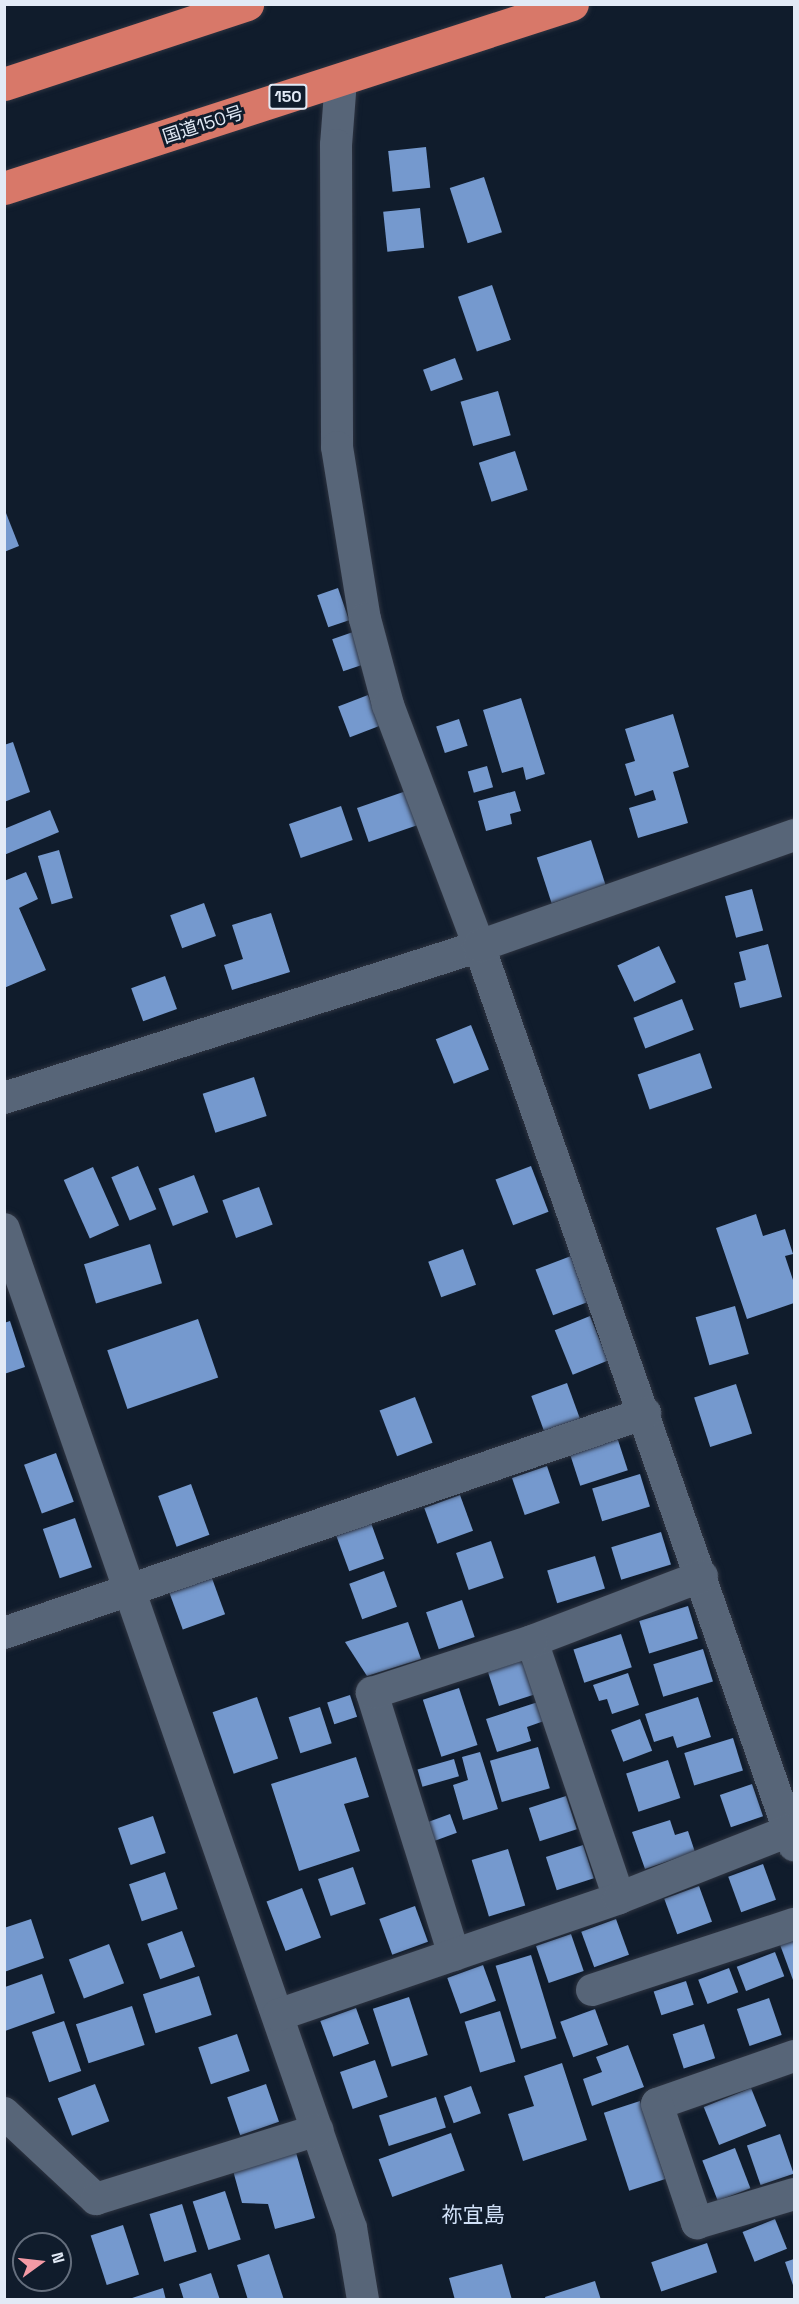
<!DOCTYPE html>
<html>
<head>
<meta charset="utf-8">
<style>
  body { margin:0 }
  #map { position:relative; width:799px; height:2304px; overflow:hidden; background:#101c2c; font-family:"Space Grotesk","Noto Sans JP",sans-serif }
  div>[style] { position:absolute }
  .building>* { inset:0; background:#7599ce; transform-origin:0 0 }
  .roads { filter:drop-shadow(0 0 2px #2e3441) drop-shadow(0 0 2px #2e3441) }
  .street>* { height:32px; margin:-16px; padding:0 16px; transform-origin:16px; border-radius:16px; background:#576578 }
  .highway>* { height:33px; margin:-16.5px; padding:0 16.5px; transform-origin:16.5px; border-radius:16.5px; background:#d87869 }
  span { translate:-50% -50%; white-space:nowrap; text-align:center; line-height:1.15; -webkit-text-stroke:6px #101c2c; paint-order:stroke }
  .shield-label span { padding:2px 4px; background:#101c2c; border:2px solid; border-radius:4px; -webkit-text-stroke-width:0 }
  .shield-label { font-size:16px; color:#e2eaf6; font-weight:700 }
  .street-label { font-size:18px; color:#e2eaf6 }
  .quarter-label { font-size:21px; color:#d0e0f7 }
  .frame { position:absolute; inset:0; border:6px solid #e2eaf6; pointer-events:none }
  .north { position:absolute; left:12px; top:2232px; width:60px; height:60px; box-sizing:border-box; background:#101c2c; border:2px solid #646e7d; border-radius:50%; rotate:75deg; font-size:16px; font-weight:700; line-height:24px; text-align:center; color:#e2eaf6 }
  .north::after { content:''; display:block; margin:auto; width:21px; height:27px; background:#f49aa5; clip-path:polygon(50% 0,100% 100%,50% 72%,0 100%) }
</style>
</head>
<body>
<div id="map">
  <div class="building">
    <div style="left:426px;top:147px;width:41px;height:38px;rotate:84deg"></div>
    <div style="left:484px;top:177px;width:58px;height:36px;rotate:72deg"></div>
    <div style="left:420px;top:208px;width:40px;height:37px;rotate:84deg"></div>
    <div style="left:492px;top:285px;width:58px;height:36px;rotate:71deg"></div>
    <div style="left:455px;top:358px;width:23px;height:34px;rotate:70deg"></div>
    <div style="left:498px;top:391px;width:46px;height:39px;rotate:74deg"></div>
    <div style="left:515px;top:451px;width:41px;height:38px;rotate:72deg"></div>
    <div style="clip-path:polygon(4px 508px,19px 546px,4px 552px)"></div>
    <div style="left:338px;top:588px;width:34px;height:22px;rotate:71deg"></div>
    <div style="left:353px;top:632px;width:34px;height:22px;rotate:71deg"></div>
    <div style="left:368px;top:695px;width:33px;height:32px;rotate:69deg"></div>
    <div style="clip-path:polygon(521px 698px,545px 774px,526px 780px,523px 767px,502px 773px,483px 710px)"></div>
    <div style="clip-path:polygon(673px 714px,689px 767px,673px 772px,688px 823px,638px 838px,629px 808px,656px 800px,653px 790px,635px 796px,625px 764px,635px 761px,625px 729px)"></div>
    <div style="left:459px;top:719px;width:28px;height:24px;rotate:72deg"></div>
    <div style="clip-path:polygon(13px 742px,30px 792px,4px 802px,4px 745px)"></div>
    <div style="left:487px;top:766px;width:22px;height:20px;rotate:74deg"></div>
    <div style="left:409px;top:790px;width:36px;height:55px;rotate:71deg"></div>
    <div style="clip-path:polygon(515px 791px,521px 811px,510px 814px,512px 824px,486px 831px,478px 801px)"></div>
    <div style="left:341px;top:806px;width:36px;height:55px;rotate:71deg"></div>
    <div style="clip-path:polygon(50px 810px,59px 832px,4px 855px,4px 829px)"></div>
    <div style="left:591px;top:840px;width:48px;height:57px;rotate:72deg"></div>
    <div style="left:59px;top:850px;width:50px;height:22px;rotate:74deg"></div>
    <div style="clip-path:polygon(26px 872px,38px 899px,19px 908px,46px 970px,4px 988px,4px 881px)"></div>
    <div style="left:752px;top:889px;width:43px;height:28px;rotate:75deg"></div>
    <div style="left:204px;top:903px;width:35px;height:36px;rotate:70deg"></div>
    <div style="clip-path:polygon(271px 913px,290px 972px,232px 990px,224px 965px,243px 959px,232px 925px)"></div>
    <div style="clip-path:polygon(768px 944px,782px 997px,740px 1008px,734px 983px,746px 980px,739px 952px)"></div>
    <div style="left:659px;top:946px;width:40px;height:46px;rotate:65deg"></div>
    <div style="left:165px;top:976px;width:35px;height:36px;rotate:70deg"></div>
    <div style="left:682px;top:999px;width:33px;height:52px;rotate:69deg"></div>
    <div style="left:471px;top:1025px;width:48px;height:38px;rotate:68deg"></div>
    <div style="left:700px;top:1053px;width:37px;height:66px;rotate:71deg"></div>
    <div style="left:254px;top:1077px;width:41px;height:54px;rotate:72deg"></div>
    <div style="left:138px;top:1166px;width:47px;height:29px;rotate:67deg"></div>
    <div style="left:531px;top:1166px;width:49px;height:38px;rotate:69deg"></div>
    <div style="left:93px;top:1167px;width:64px;height:32px;rotate:66deg"></div>
    <div style="left:194px;top:1175px;width:40px;height:38px;rotate:69deg"></div>
    <div style="left:259px;top:1187px;width:40px;height:39px;rotate:70deg"></div>
    <div style="clip-path:polygon(756px 1214px,763px 1236px,785px 1229px,793px 1254px,785px 1256px,794px 1283px,794px 1303px,747px 1319px,716px 1228px)"></div>
    <div style="left:150px;top:1244px;width:41px;height:69px;rotate:73deg"></div>
    <div style="left:463px;top:1249px;width:38px;height:37px;rotate:70deg"></div>
    <div style="left:571px;top:1256px;width:49px;height:38px;rotate:69deg"></div>
    <div style="left:735px;top:1306px;width:50px;height:41px;rotate:74deg"></div>
    <div style="left:590px;top:1316px;width:48px;height:38px;rotate:68deg"></div>
    <div style="left:198px;top:1319px;width:62px;height:96px;rotate:71deg"></div>
    <div style="clip-path:polygon(10px 1321px,25px 1367px,4px 1374px,4px 1323px)"></div>
    <div style="left:567px;top:1383px;width:38px;height:38px;rotate:70deg"></div>
    <div style="left:736px;top:1384px;width:52px;height:44px;rotate:72deg"></div>
    <div style="left:415px;top:1397px;width:49px;height:38px;rotate:69deg"></div>
    <div style="left:617px;top:1437px;width:35px;height:50px;rotate:72deg"></div>
    <div style="left:56px;top:1453px;width:52px;height:34px;rotate:70deg"></div>
    <div style="left:547px;top:1466px;width:39px;height:37px;rotate:71deg"></div>
    <div style="left:640px;top:1474px;width:34px;height:50px;rotate:73deg"></div>
    <div style="left:191px;top:1484px;width:54px;height:35px;rotate:70deg"></div>
    <div style="left:460px;top:1495px;width:38px;height:38px;rotate:70deg"></div>
    <div style="left:75px;top:1518px;width:52px;height:34px;rotate:71deg"></div>
    <div style="left:371px;top:1523px;width:38px;height:37px;rotate:70deg"></div>
    <div style="left:661px;top:1532px;width:34px;height:52px;rotate:73deg"></div>
    <div style="left:491px;top:1541px;width:39px;height:37px;rotate:71deg"></div>
    <div style="left:595px;top:1556px;width:34px;height:50px;rotate:73deg"></div>
    <div style="left:209px;top:1570px;width:47px;height:45px;rotate:70deg"></div>
    <div style="left:384px;top:1571px;width:38px;height:37px;rotate:70deg"></div>
    <div style="left:462px;top:1600px;width:39px;height:38px;rotate:71deg"></div>
    <div style="left:688px;top:1606px;width:34px;height:51px;rotate:73deg"></div>
    <div style="clip-path:polygon(408px 1622px,421px 1659px,367px 1676px,345px 1642px)"></div>
    <div style="left:621px;top:1634px;width:35px;height:50px;rotate:72deg"></div>
    <div style="left:703px;top:1649px;width:34px;height:52px;rotate:73deg"></div>
    <div style="left:524px;top:1660px;width:36px;height:38px;rotate:72deg"></div>
    <div style="clip-path:polygon(628px 1673px,639px 1705px,612px 1714px,607px 1699px,599px 1701px,593px 1685px)"></div>
    <div style="left:459px;top:1688px;width:60px;height:38px;rotate:72deg"></div>
    <div style="left:350px;top:1695px;width:23px;height:24px;rotate:72deg"></div>
    <div style="left:257px;top:1697px;width:65px;height:47px;rotate:71deg"></div>
    <div style="clip-path:polygon(698px 1697px,711px 1737px,677px 1748px,673px 1736px,654px 1742px,645px 1714px)"></div>
    <div style="clip-path:polygon(538px 1702px,544px 1721px,527px 1727px,531px 1741px,497px 1752px,486px 1719px)"></div>
    <div style="left:320px;top:1707px;width:38px;height:33px;rotate:72deg"></div>
    <div style="left:640px;top:1719px;width:34px;height:31px;rotate:69deg"></div>
    <div style="left:733px;top:1738px;width:34px;height:51px;rotate:73deg"></div>
    <div style="left:538px;top:1747px;width:43px;height:50px;rotate:74deg"></div>
    <div style="clip-path:polygon(480px 1752px,498px 1809px,463px 1820px,453px 1785px,468px 1780px,462px 1757px)"></div>
    <div style="clip-path:polygon(356px 1757px,369px 1797px,344px 1804px,360px 1851px,299px 1871px,271px 1784px)"></div>
    <div style="left:454px;top:1759px;width:18px;height:38px;rotate:74deg"></div>
    <div style="left:668px;top:1760px;width:40px;height:44px;rotate:72deg"></div>
    <div style="left:752px;top:1784px;width:34px;height:34px;rotate:71deg"></div>
    <div style="left:566px;top:1796px;width:35px;height:39px;rotate:72deg"></div>
    <div style="left:450px;top:1814px;width:20px;height:24px;rotate:70deg"></div>
    <div style="left:153px;top:1816px;width:39px;height:37px;rotate:71deg"></div>
    <div style="clip-path:polygon(670px 1820px,675px 1835px,688px 1831px,695px 1852px,645px 1869px,632px 1832px)"></div>
    <div style="left:583px;top:1845px;width:35px;height:39px;rotate:72deg"></div>
    <div style="left:508px;top:1849px;width:59px;height:38px;rotate:73deg"></div>
    <div style="left:763px;top:1864px;width:38px;height:37px;rotate:70deg"></div>
    <div style="left:353px;top:1867px;width:39px;height:37px;rotate:71deg"></div>
    <div style="left:165px;top:1872px;width:39px;height:38px;rotate:71deg"></div>
    <div style="left:699px;top:1886px;width:38px;height:37px;rotate:70deg"></div>
    <div style="left:302px;top:1888px;width:53px;height:38px;rotate:69deg"></div>
    <div style="left:415px;top:1906px;width:38px;height:38px;rotate:70deg"></div>
    <div style="clip-path:polygon(31px 1919px,44px 1958px,4px 1972px,4px 1928px)"></div>
    <div style="left:616px;top:1919px;width:38px;height:37px;rotate:70deg"></div>
    <div style="left:182px;top:1931px;width:38px;height:37px;rotate:70deg"></div>
    <div style="left:571px;top:1934px;width:39px;height:37px;rotate:71deg"></div>
    <div style="clip-path:polygon(794px 1936px,794px 1980px,793px 1980px,779px 1942px)"></div>
    <div style="left:109px;top:1944px;width:42px;height:43px;rotate:69deg"></div>
    <div style="left:775px;top:1952px;width:26px;height:41px;rotate:69deg"></div>
    <div style="left:531px;top:1955px;width:87px;height:37px;rotate:73deg"></div>
    <div style="left:483px;top:1965px;width:38px;height:38px;rotate:70deg"></div>
    <div style="left:729px;top:1968px;width:26px;height:33px;rotate:69deg"></div>
    <div style="clip-path:polygon(42px 1974px,55px 2013px,5px 2031px,5px 1987px)"></div>
    <div style="left:199px;top:1976px;width:41px;height:59px;rotate:72deg"></div>
    <div style="left:686px;top:1981px;width:25px;height:34px;rotate:72deg"></div>
    <div style="left:409px;top:1997px;width:61px;height:38px;rotate:72deg"></div>
    <div style="left:769px;top:1998px;width:39px;height:34px;rotate:71deg"></div>
    <div style="left:132px;top:2006px;width:41px;height:59px;rotate:72deg"></div>
    <div style="left:356px;top:2008px;width:38px;height:38px;rotate:70deg"></div>
    <div style="left:595px;top:2009px;width:38px;height:37px;rotate:70deg"></div>
    <div style="left:500px;top:2011px;width:53px;height:37px;rotate:73deg"></div>
    <div style="left:64px;top:2021px;width:53px;height:34px;rotate:71deg"></div>
    <div style="left:704px;top:2024px;width:36px;height:33px;rotate:72deg"></div>
    <div style="left:237px;top:2034px;width:39px;height:41px;rotate:71deg"></div>
    <div style="clip-path:polygon(628px 2045px,644px 2087px,592px 2106px,583px 2079px,602px 2072px,596px 2057px)"></div>
    <div style="left:375px;top:2060px;width:39px;height:37px;rotate:71deg"></div>
    <div style="clip-path:polygon(562px 2063px,587px 2140px,523px 2161px,508px 2114px,534px 2106px,524px 2076px)"></div>
    <div style="left:95px;top:2084px;width:40px;height:40px;rotate:69deg"></div>
    <div style="left:266px;top:2084px;width:40px;height:41px;rotate:71deg"></div>
    <div style="left:471px;top:2086px;width:29px;height:29px;rotate:70deg"></div>
    <div style="left:751px;top:2088px;width:41px;height:51px;rotate:68deg"></div>
    <div style="left:436px;top:2097px;width:32px;height:60px;rotate:72deg"></div>
    <div style="left:640px;top:2101px;width:82px;height:38px;rotate:72deg"></div>
    <div style="left:451px;top:2133px;width:40px;height:77px;rotate:70deg"></div>
    <div style="left:780px;top:2134px;width:42px;height:35px;rotate:71deg"></div>
    <div style="left:735px;top:2148px;width:43px;height:35px;rotate:69deg"></div>
    <div style="clip-path:polygon(295px 2149px,315px 2218px,275px 2229px,268px 2204px,242px 2203px,232px 2167px)"></div>
    <div style="left:225px;top:2191px;width:51px;height:34px;rotate:72deg"></div>
    <div style="left:182px;top:2204px;width:50px;height:34px;rotate:73deg"></div>
    <div style="left:775px;top:2219px;width:32px;height:35px;rotate:68deg"></div>
    <div style="left:123px;top:2225px;width:52px;height:34px;rotate:72deg"></div>
    <div style="left:707px;top:2243px;width:31px;height:59px;rotate:71deg"></div>
    <div style="clip-path:polygon(269px 2254px,284px 2300px,248px 2300px,237px 2265px)"></div>
    <div style="clip-path:polygon(794px 2259px,794px 2288px,785px 2262px)"></div>
    <div style="clip-path:polygon(502px 2264px,512px 2300px,455px 2300px,449px 2278px)"></div>
    <div style="clip-path:polygon(211px 2273px,220px 2300px,184px 2300px,179px 2284px)"></div>
    <div style="clip-path:polygon(595px 2281px,601px 2300px,546px 2300px,545px 2297px)"></div>
    <div style="clip-path:polygon(163px 2288px,166px 2300px,129px 2300px,129px 2299px)"></div>
  </div>
  <div class="roads">
    <div class="street">
      <div style="left:341px;top:80px;width:65px;rotate:94.4deg"></div>
      <div style="left:336px;top:145px;width:302px;rotate:89.8deg"></div>
      <div style="left:337px;top:447px;width:174px;rotate:80.8deg"></div>
      <div style="left:365px;top:619px;width:89px;rotate:75deg"></div>
      <div style="left:388px;top:705px;width:258px;rotate:69.3deg"></div>
      <div style="left:479px;top:946px;width:953px;rotate:70.69deg"></div>
      <div style="left:4px;top:1098px;width:499px;rotate:-17.7deg"></div>
      <div style="left:479px;top:946px;width:334px;rotate:-19.4deg"></div>
      <div style="left:4px;top:1229px;width:1058px;rotate:70.85deg"></div>
      <div style="left:351px;top:2228px;width:73px;rotate:80.5deg"></div>
      <div style="left:4px;top:1633px;width:678px;rotate:-18.94deg"></div>
      <div style="left:619px;top:1898px;width:271px;rotate:-108.7deg"></div>
      <div style="left:532px;top:1641px;width:182px;rotate:-20.9deg"></div>
      <div style="left:454px;top:1955px;width:275px;rotate:-107.4deg"></div>
      <div style="left:372px;top:1693px;width:168px;rotate:-18deg"></div>
      <div style="left:592px;top:1990px;width:213px;rotate:-18.1deg"></div>
      <div style="left:278px;top:2015px;width:361px;rotate:-18.9deg"></div>
      <div style="left:619px;top:1898px;width:188px;rotate:-21.5deg"></div>
      <div style="left:794px;top:2056px;width:145px;rotate:160.7deg"></div>
      <div style="left:657px;top:2104px;width:126px;rotate:71.4deg"></div>
      <div style="left:697px;top:2223px;width:101px;rotate:-16.6deg"></div>
      <div style="left:4px;top:2113px;width:126px;rotate:43.1deg"></div>
      <div style="left:96px;top:2199px;width:232px;rotate:-17.3deg"></div>
    </div>
    <div class="highway">
      <div style="left:4px;top:84px;width:256px;rotate:-18.2deg"></div>
      <div style="left:4px;top:188px;width:597px;rotate:-17.95deg"></div>
    </div>
  </div>
  <div class="shield-label">
    <span style="left:288px;top:97px">150</span>
  </div>
  <div class="street-label">
    <span style="left:203px;top:125px;rotate:-18deg">国道150号</span>
  </div>
  <div class="quarter-label">
    <span style="left:473px;top:2215px">祢宜島</span>
  </div>
  <div class="frame"></div>
  <div class="north">N</div>
</div>
</body>
</html>
